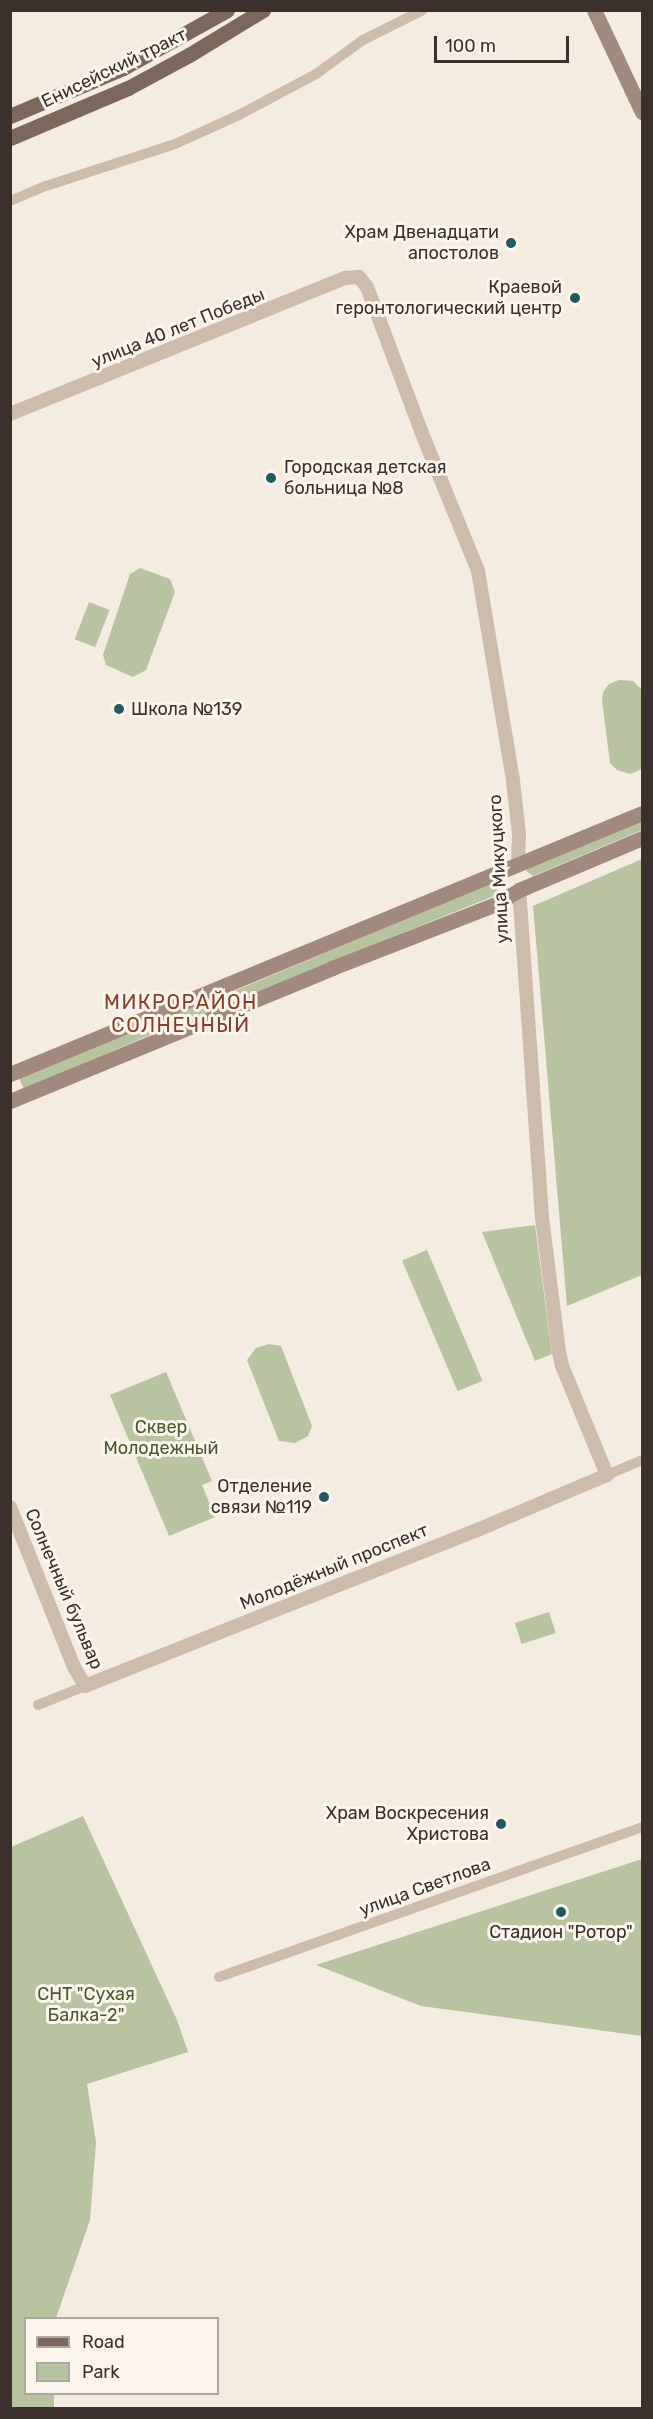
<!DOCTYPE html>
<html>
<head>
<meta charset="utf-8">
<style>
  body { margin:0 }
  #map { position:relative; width:653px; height:2419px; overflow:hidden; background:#f4ebe1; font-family:Rubik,sans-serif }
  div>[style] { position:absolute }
  .green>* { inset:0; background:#b8c4a0; transform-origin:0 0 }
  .minor>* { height:10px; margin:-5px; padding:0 5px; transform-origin:5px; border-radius:5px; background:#cdbbac }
  .tertiary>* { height:14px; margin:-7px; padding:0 7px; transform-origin:7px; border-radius:7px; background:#cdbbac }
  .secondary>* { height:15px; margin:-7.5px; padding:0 7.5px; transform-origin:7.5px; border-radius:7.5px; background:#a18a7d }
  .primary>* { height:15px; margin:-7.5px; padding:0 7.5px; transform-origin:7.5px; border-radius:7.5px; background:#7d675c }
  .dots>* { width:16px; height:16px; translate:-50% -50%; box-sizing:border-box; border:3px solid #fbf5ee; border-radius:50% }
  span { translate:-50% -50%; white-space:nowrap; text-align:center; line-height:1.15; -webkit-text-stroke:6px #fbf5ee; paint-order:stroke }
  .street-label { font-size:18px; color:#3b302b }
  .poi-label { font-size:18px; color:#3b302b }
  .right { translate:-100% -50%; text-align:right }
  .left { translate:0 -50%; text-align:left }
  .park-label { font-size:18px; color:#4a5a2e }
  .neighbourhood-label { font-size:20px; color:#8c3b22; letter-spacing:1.5px }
  .frame { position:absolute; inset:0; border:12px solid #3b302b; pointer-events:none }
  .legend { position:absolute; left:24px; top:2317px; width:195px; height:78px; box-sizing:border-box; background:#fbf5ee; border:2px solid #aea6a0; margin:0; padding:8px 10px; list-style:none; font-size:18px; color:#3b302b }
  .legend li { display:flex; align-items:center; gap:12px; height:30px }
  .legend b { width:30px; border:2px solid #aea6a0 }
  .scale { position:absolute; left:434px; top:36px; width:135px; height:27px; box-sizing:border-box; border:3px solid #3b302b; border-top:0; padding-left:8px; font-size:18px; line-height:21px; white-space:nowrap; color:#3b302b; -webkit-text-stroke:4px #fbf5ee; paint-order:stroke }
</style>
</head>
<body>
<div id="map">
  <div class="green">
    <div style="clip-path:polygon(140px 568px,170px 579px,175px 592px,146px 670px,133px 677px,106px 665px,103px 655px,130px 574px)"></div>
    <div style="left:89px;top:602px;width:22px;height:40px;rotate:21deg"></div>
    <div style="clip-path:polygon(619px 680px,633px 681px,642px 690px,642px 769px,630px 774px,617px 770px,610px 763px,602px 700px,603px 692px,609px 684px)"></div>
    <div style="clip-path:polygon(642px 820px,642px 830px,533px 876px,526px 871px,528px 868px)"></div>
    <div style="clip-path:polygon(642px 859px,642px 1275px,567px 1306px,533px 906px)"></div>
    <div style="clip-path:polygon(496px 881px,498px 893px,494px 896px,239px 999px,230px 997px,232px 992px)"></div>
    <div style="clip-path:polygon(206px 1002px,213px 1003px,211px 1010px,176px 1025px,172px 1015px)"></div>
    <div style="clip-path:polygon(167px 1017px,171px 1026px,24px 1089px,18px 1076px)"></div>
    <div style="clip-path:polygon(535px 1225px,552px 1354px,535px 1361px,482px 1232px)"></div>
    <div style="left:427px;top:1250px;width:142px;height:27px;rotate:67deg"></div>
    <div style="clip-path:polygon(269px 1344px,281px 1346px,312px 1426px,308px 1436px,295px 1443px,279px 1441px,247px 1360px,256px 1348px)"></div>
    <div style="clip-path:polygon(166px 1372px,212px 1481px,202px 1485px,215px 1517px,169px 1536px,110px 1395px)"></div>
    <div style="left:549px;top:1612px;width:22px;height:36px;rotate:72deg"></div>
    <div style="clip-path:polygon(83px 1816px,177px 2020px,188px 2052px,87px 2084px,96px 2142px,90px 2220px,56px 2318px,26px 2318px,26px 2394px,54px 2394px,54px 2408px,11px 2408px,11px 1847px)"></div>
    <div style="clip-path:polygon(642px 1859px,642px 2036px,421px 2006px,316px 1965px)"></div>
  </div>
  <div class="minor">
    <div style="left:10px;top:201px;width:39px;rotate:-23deg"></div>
    <div style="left:46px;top:186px;width:136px;rotate:-18deg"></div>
    <div style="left:175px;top:144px;width:70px;rotate:-24.4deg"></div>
    <div style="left:239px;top:115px;width:87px;rotate:-28deg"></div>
    <div style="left:316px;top:74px;width:58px;rotate:-35.9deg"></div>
    <div style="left:363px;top:40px;width:67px;rotate:-26.6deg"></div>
    <div style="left:607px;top:1475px;width:38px;rotate:-23deg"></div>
    <div style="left:38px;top:1705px;width:51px;rotate:-22deg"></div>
    <div style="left:219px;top:1977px;width:449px;rotate:-19.5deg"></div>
  </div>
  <div class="tertiary">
    <div style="left:10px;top:414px;width:362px;rotate:-22.1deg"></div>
    <div style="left:345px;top:278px;width:14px;rotate:-4deg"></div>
    <div style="left:359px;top:277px;width:13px;rotate:51deg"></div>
    <div style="left:367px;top:287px;width:154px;rotate:69.4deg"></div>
    <div style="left:421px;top:431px;width:151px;rotate:67.8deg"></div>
    <div style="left:478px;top:571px;width:213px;rotate:80.5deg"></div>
    <div style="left:513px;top:781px;width:53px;rotate:83.5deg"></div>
    <div style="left:519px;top:834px;width:31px;rotate:92deg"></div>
    <div style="left:10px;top:1507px;width:172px;rotate:68.2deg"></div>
    <div style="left:74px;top:1667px;width:22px;rotate:60deg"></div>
    <div style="left:85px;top:1686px;width:420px;rotate:-21.7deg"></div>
    <div style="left:475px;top:1531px;width:143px;rotate:-23deg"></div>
    <div style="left:607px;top:1475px;width:118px;rotate:-112.4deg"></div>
    <div style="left:562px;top:1366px;width:14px;rotate:-102deg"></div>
    <div style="left:559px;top:1352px;width:136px;rotate:-97.2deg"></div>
    <div style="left:542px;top:1217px;width:328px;rotate:-94deg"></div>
  </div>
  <div class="secondary">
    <div style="left:594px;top:10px;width:113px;rotate:64.8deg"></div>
    <div style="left:10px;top:1074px;width:684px;rotate:-22.44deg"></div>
    <div style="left:10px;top:1101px;width:348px;rotate:-22.4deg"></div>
    <div style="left:332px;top:968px;width:174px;rotate:-21.3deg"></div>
    <div style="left:494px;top:905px;width:29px;rotate:-31deg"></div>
    <div style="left:519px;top:890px;width:134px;rotate:-22.9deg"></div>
  </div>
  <div class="primary">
    <div style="left:10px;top:116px;width:123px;rotate:-23deg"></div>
    <div style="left:123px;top:68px;width:119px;rotate:-29.1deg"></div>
    <div style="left:10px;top:138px;width:128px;rotate:-23deg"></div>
    <div style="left:128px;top:88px;width:69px;rotate:-28.4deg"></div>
    <div style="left:189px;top:55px;width:87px;rotate:-31.3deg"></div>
  </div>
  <div class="dots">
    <div style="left:511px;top:243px;background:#1f5a5e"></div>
    <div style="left:575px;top:298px;background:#1f5a5e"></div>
    <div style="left:271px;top:478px;background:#1f5a5e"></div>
    <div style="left:119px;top:709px;background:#1f5a5e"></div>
    <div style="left:324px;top:1497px;background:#1f5a5e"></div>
    <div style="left:501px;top:1824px;background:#1f5a5e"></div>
    <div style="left:561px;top:1912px;background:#1f5a5e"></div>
  </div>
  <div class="street-label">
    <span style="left:114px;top:68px;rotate:-26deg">Енисейский тракт</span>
    <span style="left:178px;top:328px;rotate:-22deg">улица 40 лет Победы</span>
    <span style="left:499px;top:869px;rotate:-93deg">улица Микуцкого</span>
    <span style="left:334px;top:1567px;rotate:-22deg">Молодёжный проспект</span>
    <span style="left:64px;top:1589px;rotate:67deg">Солнечный бульвар</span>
    <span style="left:425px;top:1887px;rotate:-20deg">улица Светлова</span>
  </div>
  <div class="poi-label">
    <span class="right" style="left:499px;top:243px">Храм Двенадцати<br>апостолов</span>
    <span class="right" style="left:562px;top:298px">Краевой<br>геронтологический центр</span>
    <span class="left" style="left:284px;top:478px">Городская детская<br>больница №8</span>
    <span class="left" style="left:131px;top:709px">Школа №139</span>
    <span class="right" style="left:312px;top:1497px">Отделение<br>связи №119</span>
    <span class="right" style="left:489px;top:1824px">Храм Воскресения<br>Христова</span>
    <span style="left:561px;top:1932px">Стадион "Ротор"</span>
  </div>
  <div class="park-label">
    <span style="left:161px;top:1438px">Сквер<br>Молодежный</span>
    <span style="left:86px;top:2005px">СНТ "Сухая<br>Балка-2"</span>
  </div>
  <div class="neighbourhood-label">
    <span style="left:181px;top:1014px">МИКРОРАЙОН<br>СОЛНЕЧНЫЙ</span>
  </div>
  <div class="frame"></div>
  <ul class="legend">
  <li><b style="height:8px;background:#7d675c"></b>Road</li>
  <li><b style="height:16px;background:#b8c4a0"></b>Park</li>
  </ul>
  <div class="scale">100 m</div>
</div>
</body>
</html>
